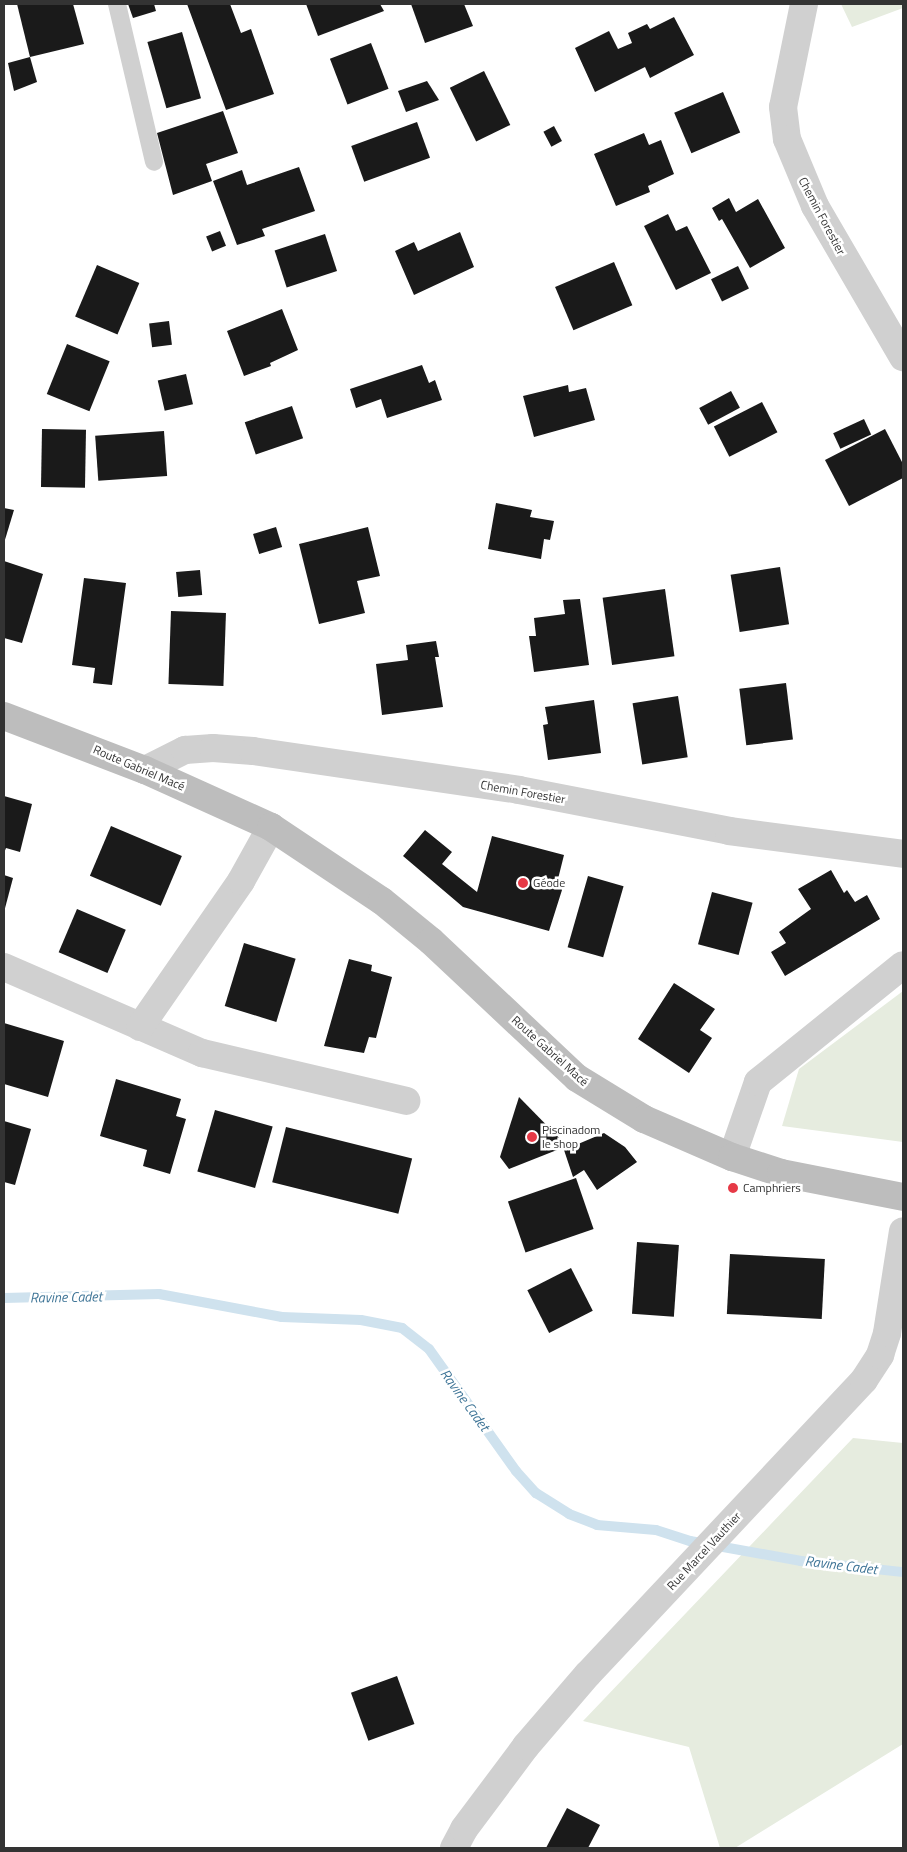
<!DOCTYPE html>
<html>
<head>
<meta charset="utf-8">
<style>
  body { margin:0 }
  #map { position:relative; width:907px; height:1852px; overflow:hidden; background:#fff; font-family:"Titillium Web",sans-serif }
  div>[style] { position:absolute }
  .green>* { inset:0; background:#e6ecdf }
  .stream>* { height:10px; margin:-5px; padding:0 5px; transform-origin:5px; border-radius:5px; background:#cfe2ee }
  .building>* { inset:0; background:#1a1a1a; transform-origin:0 0 }
  .service>* { height:18px; margin:-9px; padding:0 9px; transform-origin:9px; border-radius:9px; background:#d0d0d0 }
  .minor>* { height:28px; margin:-14px; padding:0 14px; transform-origin:14px; border-radius:14px; background:#d0d0d0 }
  .secondary>* { height:28px; margin:-14px; padding:0 14px; transform-origin:14px; border-radius:14px; background:#bdbdbd }
  .dots>* { width:14px; height:14px; translate:-50% -50%; box-sizing:border-box; border:2px solid #fff; border-radius:50% }
  span { translate:-50% -50%; white-space:nowrap; text-align:center; line-height:1.15; -webkit-text-stroke:5px #fff; paint-order:stroke }
  .street-label { font-size:12px; color:#333 }
  .poi-label { font-size:12px; color:#333 }
  .left { translate:0 -50%; text-align:left }
  .water-label { font-size:14px; color:#3f7597; font-style:italic }
  .frame { position:absolute; inset:0; border:5px solid #333; pointer-events:none }
</style>
</head>
<body>
<div id="map">
  <div class="green">
    <div style="clip-path:polygon(841px 4px,903px 4px,903px 8px,852px 27px)"></div>
    <div style="clip-path:polygon(903px 991px,903px 1142px,782px 1126px,799px 1069px)"></div>
    <div style="clip-path:polygon(853px 1438px,903px 1443px,903px 1744px,735px 1848px,720px 1848px,689px 1747px,583px 1721px)"></div>
  </div>
  <div class="stream">
    <div style="left:4px;top:1298px;width:155px;rotate:-1.5deg"></div>
    <div style="left:159px;top:1294px;width:125px;rotate:10.6deg"></div>
    <div style="left:282px;top:1317px;width:79px;rotate:2.2deg"></div>
    <div style="left:361px;top:1320px;width:42px;rotate:11deg"></div>
    <div style="left:402px;top:1328px;width:34px;rotate:38deg"></div>
    <div style="left:429px;top:1349px;width:150px;rotate:54.5deg"></div>
    <div style="left:516px;top:1471px;width:30px;rotate:48deg"></div>
    <div style="left:536px;top:1493px;width:39px;rotate:32deg"></div>
    <div style="left:569px;top:1514px;width:30px;rotate:21deg"></div>
    <div style="left:597px;top:1525px;width:59px;rotate:4.8deg"></div>
    <div style="left:656px;top:1530px;width:36px;rotate:18deg"></div>
    <div style="left:690px;top:1541px;width:113px;rotate:10.2deg"></div>
    <div style="left:801px;top:1561px;width:103px;rotate:6.2deg"></div>
  </div>
  <div class="building">
    <div style="clip-path:polygon(17px 4px,73px 4px,84px 44px,30px 57px)"></div>
    <div style="clip-path:polygon(128px 4px,154px 4px,156px 11px,133px 18px)"></div>
    <div style="clip-path:polygon(187px 4px,230px 4px,241px 33px,251px 29px,274px 94px,226px 110px)"></div>
    <div style="clip-path:polygon(306px 4px,380px 4px,384px 11px,318px 36px)"></div>
    <div style="clip-path:polygon(411px 4px,464px 4px,473px 26px,425px 43px)"></div>
    <div style="clip-path:polygon(674px 17px,694px 55px,650px 78px,645px 67px,595px 92px,575px 48px,609px 31px,618px 49px,632px 43px,628px 33px,647px 24px,650px 29px)"></div>
    <div style="left:182px;top:32px;width:69px;height:36px;rotate:74deg"></div>
    <div style="left:371px;top:43px;width:49px;height:44px;rotate:69deg"></div>
    <div style="clip-path:polygon(30px 57px,37px 82px,14px 91px,8px 63px)"></div>
    <div style="left:484px;top:71px;width:60px;height:38px;rotate:64deg"></div>
    <div style="clip-path:polygon(427px 81px,439px 100px,406px 112px,398px 91px)"></div>
    <div style="left:723px;top:92px;width:44px;height:53px;rotate:67deg"></div>
    <div style="clip-path:polygon(223px 111px,238px 153px,206px 164px,212px 181px,173px 195px,157px 133px)"></div>
    <div style="left:417px;top:122px;width:38px;height:70px;rotate:70deg"></div>
    <div style="left:554px;top:126px;width:17px;height:12px;rotate:62deg"></div>
    <div style="clip-path:polygon(644px 133px,649px 145px,661px 140px,674px 174px,648px 186px,650px 192px,616px 206px,594px 154px)"></div>
    <div style="clip-path:polygon(299px 167px,315px 211px,262px 229px,265px 236px,237px 245px,213px 181px,242px 170px,247px 185px)"></div>
    <div style="clip-path:polygon(729px 198px,736px 212px,758px 199px,785px 248px,750px 268px,722px 219px,719px 221px,712px 208px)"></div>
    <div style="clip-path:polygon(668px 214px,676px 231px,687px 226px,711px 273px,676px 290px,644px 226px)"></div>
    <div style="left:220px;top:231px;width:16px;height:15px;rotate:68deg"></div>
    <div style="clip-path:polygon(460px 232px,474px 267px,414px 295px,395px 251px,414px 242px,418px 251px)"></div>
    <div style="left:325px;top:234px;width:39px;height:53px;rotate:72deg"></div>
    <div style="left:614px;top:262px;width:47px;height:64px;rotate:67deg"></div>
    <div style="left:97px;top:265px;width:46px;height:56px;rotate:23deg"></div>
    <div style="left:738px;top:266px;width:25px;height:30px;rotate:64deg"></div>
    <div style="clip-path:polygon(282px 309px,298px 350px,270px 363px,271px 366px,244px 376px,227px 331px)"></div>
    <div style="left:169px;top:321px;width:24px;height:20px;rotate:83deg"></div>
    <div style="left:67px;top:344px;width:46px;height:54px;rotate:22deg"></div>
    <div style="clip-path:polygon(422px 365px,429px 383px,435px 380px,442px 400px,387px 418px,381px 399px,356px 408px,350px 389px)"></div>
    <div style="left:186px;top:374px;width:31px;height:29px;rotate:77deg"></div>
    <div style="clip-path:polygon(568px 385px,569px 392px,586px 388px,595px 420px,534px 437px,523px 396px)"></div>
    <div style="left:731px;top:391px;width:19px;height:36px;rotate:62deg"></div>
    <div style="left:762px;top:402px;width:34px;height:54px;rotate:63deg"></div>
    <div style="left:292px;top:406px;width:34px;height:50px;rotate:71deg"></div>
    <div style="left:864px;top:419px;width:17px;height:34px;rotate:65deg"></div>
    <div style="left:42px;top:429px;width:44px;height:58px;rotate:1deg"></div>
    <div style="clip-path:polygon(885px 429px,903px 464px,903px 478px,849px 506px,825px 460px)"></div>
    <div style="left:164px;top:431px;width:45px;height:69px;rotate:86deg"></div>
    <div style="clip-path:polygon(496px 503px,532px 510px,530px 517px,554px 521px,550px 540px,544px 539px,541px 559px,488px 549px)"></div>
    <div style="clip-path:polygon(4px 508px,14px 510px,4px 543px)"></div>
    <div style="left:276px;top:527px;width:21px;height:24px;rotate:73deg"></div>
    <div style="clip-path:polygon(368px 527px,380px 576px,357px 581px,365px 613px,319px 624px,299px 544px)"></div>
    <div style="clip-path:polygon(4px 561px,43px 574px,22px 643px,4px 638px)"></div>
    <div style="left:780px;top:567px;width:58px;height:50px;rotate:81deg"></div>
    <div style="left:200px;top:570px;width:25px;height:24px;rotate:85deg"></div>
    <div style="clip-path:polygon(84px 578px,126px 583px,112px 685px,93px 683px,95px 668px,72px 665px)"></div>
    <div style="left:665px;top:589px;width:68px;height:63px;rotate:82deg"></div>
    <div style="clip-path:polygon(580px 599px,589px 665px,534px 672px,529px 636px,536px 636px,534px 618px,565px 614px,563px 600px)"></div>
    <div style="left:171px;top:611px;width:55px;height:73px;rotate:2deg"></div>
    <div style="clip-path:polygon(436px 641px,439px 657px,435px 657px,443px 707px,382px 715px,376px 664px,408px 660px,406px 645px)"></div>
    <div style="left:786px;top:683px;width:57px;height:47px;rotate:83deg"></div>
    <div style="left:678px;top:696px;width:62px;height:46px;rotate:81deg"></div>
    <div style="clip-path:polygon(594px 700px,601px 753px,548px 760px,543px 725px,548px 724px,545px 707px)"></div>
    <div style="clip-path:polygon(4px 796px,32px 804px,20px 852px,6px 848px,4px 853px)"></div>
    <div style="left:111px;top:826px;width:77px;height:54px;rotate:23deg"></div>
    <div style="clip-path:polygon(425px 830px,452px 852px,442px 864px,477px 892px,492px 836px,564px 855px,557px 883px,562px 890px,549px 931px,463px 907px,403px 856px)"></div>
    <div style="clip-path:polygon(831px 870px,844px 893px,847px 890px,855px 902px,867px 895px,880px 919px,785px 976px,771px 952px,786px 943px,779px 932px,811px 909px,798px 889px)"></div>
    <div style="clip-path:polygon(4px 875px,13px 878px,4px 912px)"></div>
    <div style="left:588px;top:876px;width:37px;height:74px;rotate:16deg"></div>
    <div style="left:712px;top:892px;width:42px;height:54px;rotate:15deg"></div>
    <div style="left:77px;top:909px;width:53px;height:47px;rotate:23deg"></div>
    <div style="left:244px;top:943px;width:54px;height:66px;rotate:17deg"></div>
    <div style="clip-path:polygon(349px 959px,372px 965px,371px 971px,392px 977px,376px 1038px,369px 1037px,364px 1053px,324px 1046px)"></div>
    <div style="clip-path:polygon(674px 983px,715px 1009px,700px 1030px,712px 1038px,689px 1073px,638px 1039px)"></div>
    <div style="clip-path:polygon(4px 1023px,64px 1041px,48px 1097px,4px 1084px)"></div>
    <div style="clip-path:polygon(116px 1079px,181px 1099px,176px 1116px,186px 1119px,170px 1174px,143px 1166px,147px 1150px,100px 1136px)"></div>
    <div style="clip-path:polygon(519px 1097px,567px 1146px,509px 1169px,500px 1157px)"></div>
    <div style="left:215px;top:1110px;width:60px;height:64px;rotate:16deg"></div>
    <div style="clip-path:polygon(4px 1121px,31px 1129px,15px 1185px,4px 1182px)"></div>
    <div style="left:286px;top:1127px;width:130px;height:57px;rotate:14deg"></div>
    <div style="clip-path:polygon(604px 1133px,625px 1147px,637px 1162px,597px 1190px,584px 1170px,573px 1177px,564px 1150px)"></div>
    <div style="left:576px;top:1178px;width:54px;height:72px;rotate:71deg"></div>
    <div style="left:637px;top:1242px;width:42px;height:72px;rotate:4deg"></div>
    <div style="left:730px;top:1254px;width:95px;height:60px;rotate:3deg"></div>
    <div style="left:571px;top:1268px;width:48px;height:49px;rotate:63deg"></div>
    <div style="left:397px;top:1676px;width:51px;height:49px;rotate:70deg"></div>
    <div style="clip-path:polygon(567px 1808px,600px 1825px,588px 1848px,546px 1848px)"></div>
  </div>
  <div class="service">
    <div style="left:117px;top:4px;width:162px;rotate:76.8deg"></div>
  </div>
  <div class="minor">
    <div style="left:804px;top:4px;width:105px;rotate:101.5deg"></div>
    <div style="left:783px;top:107px;width:32px;rotate:83deg"></div>
    <div style="left:787px;top:139px;width:73px;rotate:67.3deg"></div>
    <div style="left:815px;top:206px;width:175px;rotate:59.8deg"></div>
    <div style="left:145px;top:770px;width:45px;rotate:-26.6deg"></div>
    <div style="left:185px;top:750px;width:28px;rotate:-4deg"></div>
    <div style="left:213px;top:748px;width:40px;rotate:4.3deg"></div>
    <div style="left:253px;top:751px;width:269px;rotate:8.3deg"></div>
    <div style="left:519px;top:790px;width:214px;rotate:11deg"></div>
    <div style="left:729px;top:831px;width:176px;rotate:7.5deg"></div>
    <div style="left:4px;top:967px;width:216px;rotate:23.5deg"></div>
    <div style="left:202px;top:1053px;width:210px;rotate:13.2deg"></div>
    <div style="left:140px;top:1027px;width:178px;rotate:-55.3deg"></div>
    <div style="left:241px;top:881px;width:62px;rotate:-60.9deg"></div>
    <div style="left:732px;top:1157px;width:79px;rotate:-70.9deg"></div>
    <div style="left:758px;top:1082px;width:186px;rotate:-38.9deg"></div>
    <div style="left:454px;top:1848px;width:21px;rotate:-62deg"></div>
    <div style="left:464px;top:1829px;width:104px;rotate:-53.2deg"></div>
    <div style="left:526px;top:1746px;width:95px;rotate:-49.3deg"></div>
    <div style="left:588px;top:1674px;width:403px;rotate:-46.8deg"></div>
    <div style="left:864px;top:1380px;width:30px;rotate:-57deg"></div>
    <div style="left:880px;top:1355px;width:23px;rotate:-72deg"></div>
    <div style="left:887px;top:1333px;width:103px;rotate:-81.1deg"></div>
  </div>
  <div class="secondary">
    <div style="left:4px;top:716px;width:151px;rotate:21deg"></div>
    <div style="left:145px;top:770px;width:138px;rotate:24.3deg"></div>
    <div style="left:271px;top:827px;width:133px;rotate:33.7deg"></div>
    <div style="left:382px;top:901px;width:63px;rotate:39.2deg"></div>
    <div style="left:431px;top:941px;width:200px;rotate:43.2deg"></div>
    <div style="left:577px;top:1078px;width:79px;rotate:31.5deg"></div>
    <div style="left:644px;top:1119px;width:96px;rotate:23.4deg"></div>
    <div style="left:732px;top:1157px;width:52px;rotate:18.1deg"></div>
    <div style="left:781px;top:1173px;width:124px;rotate:11.1deg"></div>
  </div>
  <div class="dots">
    <div style="left:523px;top:883px;background:#e63946"></div>
    <div style="left:532px;top:1137px;background:#e63946"></div>
    <div style="left:733px;top:1188px;background:#e63946"></div>
  </div>
  <div class="street-label">
    <span style="left:822px;top:216px;rotate:62deg">Chemin Forestier</span>
    <span style="left:139px;top:768px;rotate:23deg">Route Gabriel Macé</span>
    <span style="left:523px;top:792px;rotate:10deg">Chemin Forestier</span>
    <span style="left:550px;top:1051px;rotate:42deg">Route Gabriel Macé</span>
    <span style="left:704px;top:1551px;rotate:-47deg">Rue Marcel Vauthier</span>
  </div>
  <div class="poi-label">
    <span class="left" style="left:533px;top:883px">Géode</span>
    <span class="left" style="left:542px;top:1137px">Piscinadom<br>le shop</span>
    <span class="left" style="left:743px;top:1188px">Camphriers</span>
  </div>
  <div class="water-label">
    <span style="left:66px;top:1297px;rotate:-1deg">Ravine Cadet</span>
    <span style="left:465px;top:1400px;rotate:54deg">Ravine Cadet</span>
    <span style="left:841px;top:1565px;rotate:7deg">Ravine Cadet</span>
  </div>
  <div class="frame"></div>
</div>
</body>
</html>
